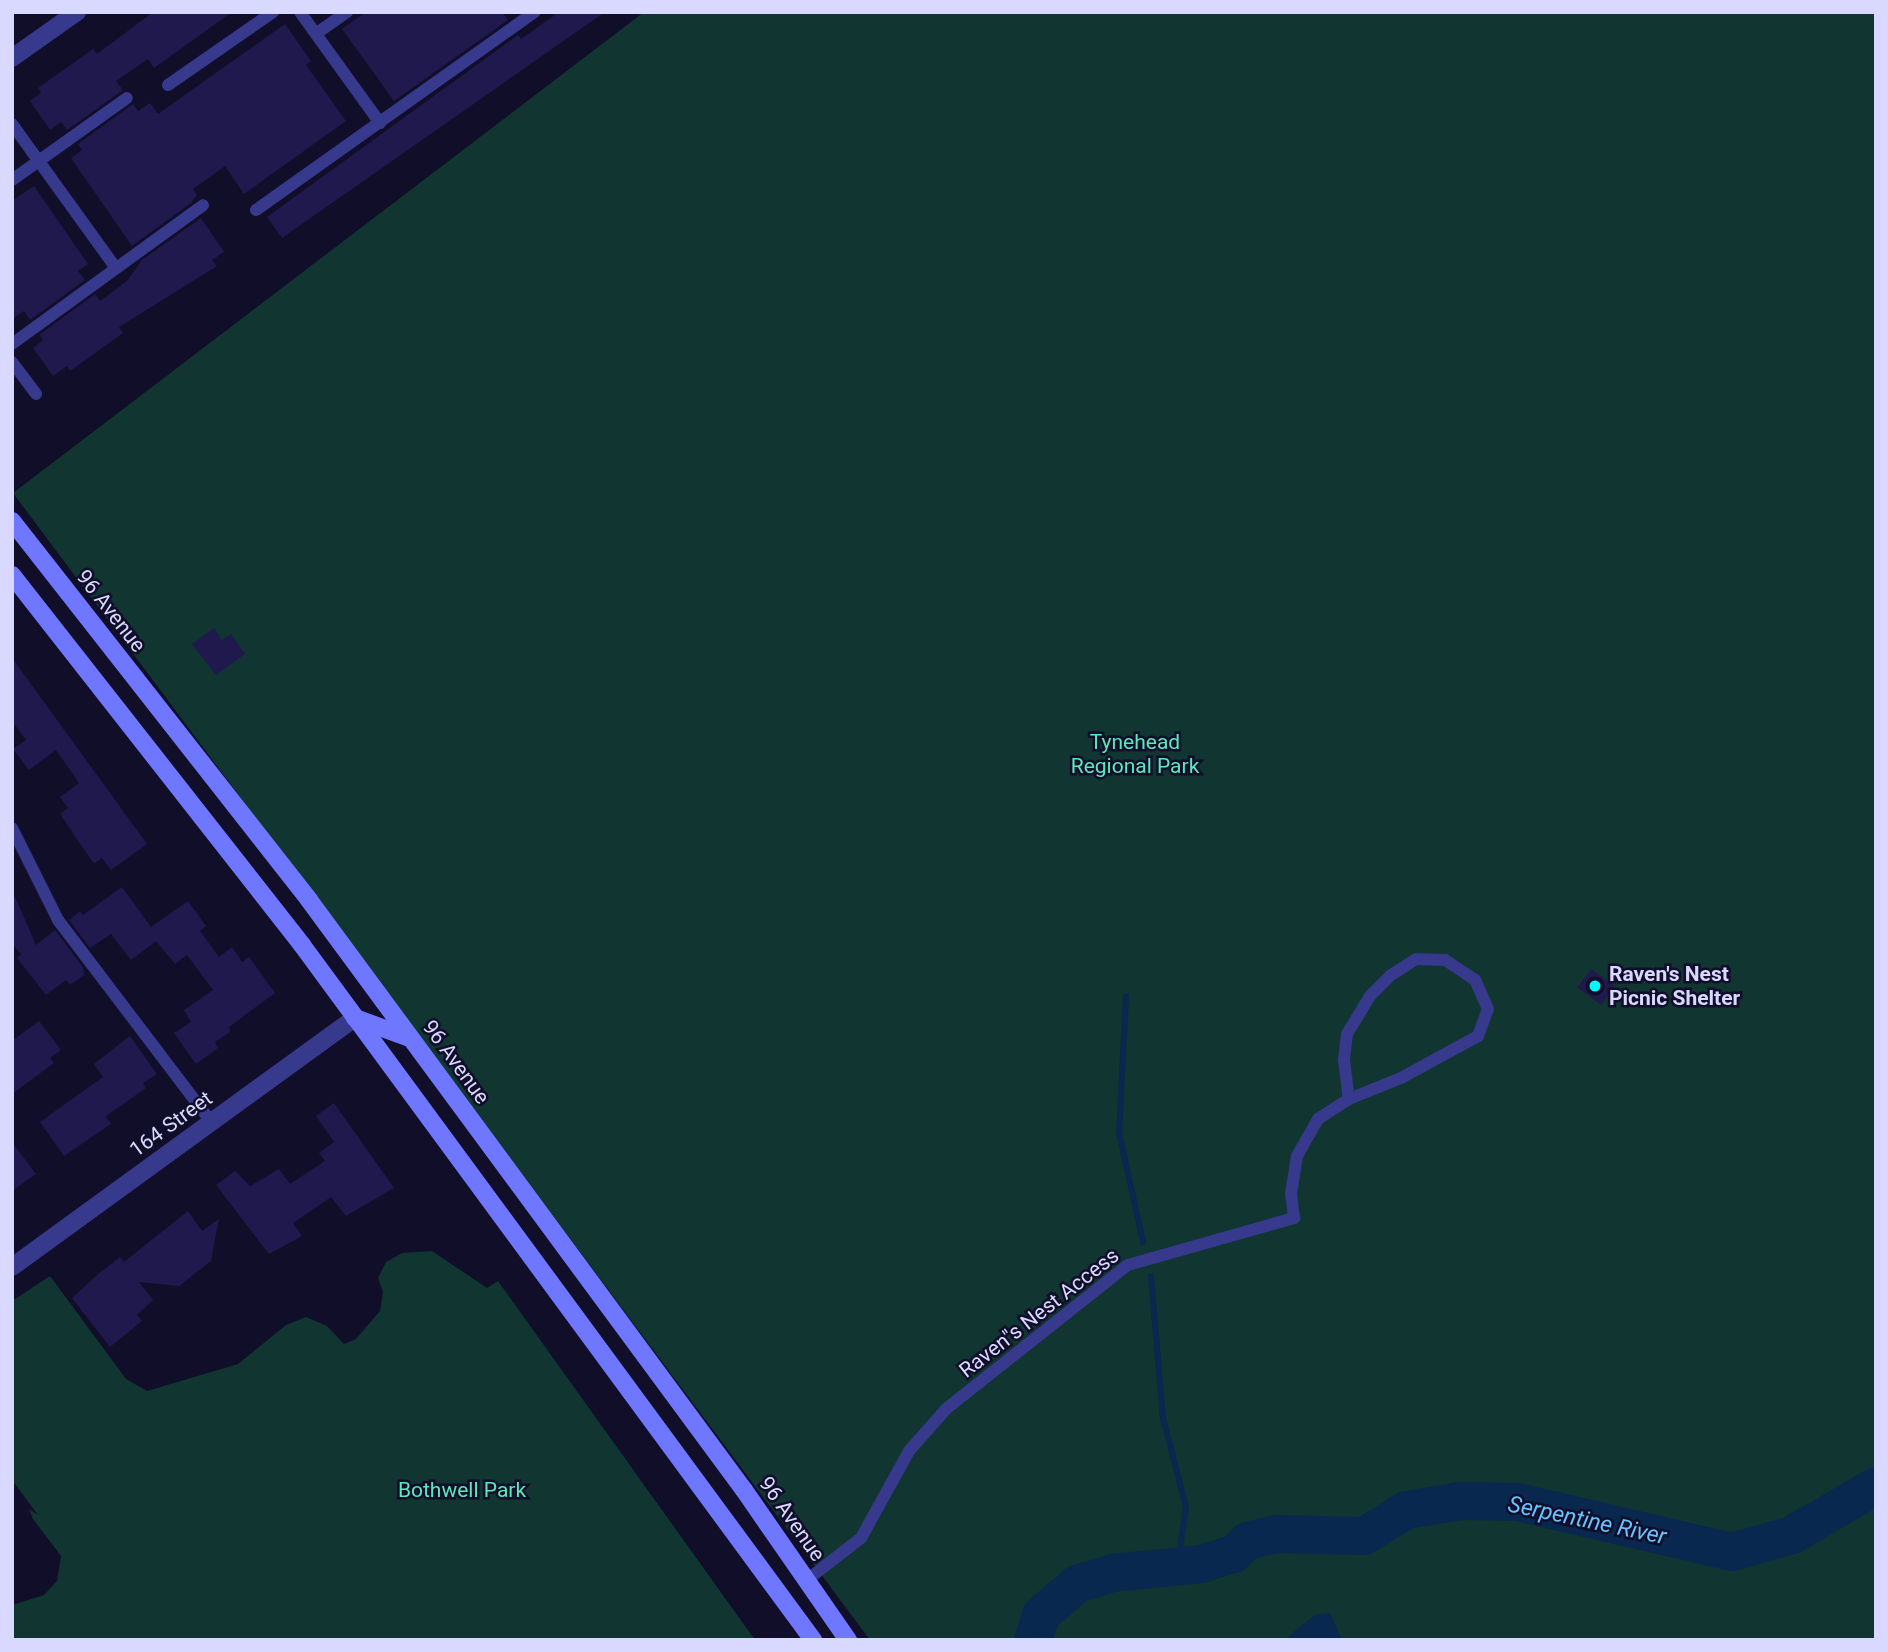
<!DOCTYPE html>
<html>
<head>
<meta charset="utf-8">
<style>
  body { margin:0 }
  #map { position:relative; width:1888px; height:1652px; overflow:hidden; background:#110e2a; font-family:Roboto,sans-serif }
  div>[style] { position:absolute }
  .green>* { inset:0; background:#113531 }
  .water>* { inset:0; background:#09284f }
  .stream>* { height:6px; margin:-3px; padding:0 3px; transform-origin:3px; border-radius:3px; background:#09284f }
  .river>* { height:38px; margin:-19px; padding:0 19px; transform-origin:19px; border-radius:19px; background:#09284f }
  .building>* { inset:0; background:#20194d; transform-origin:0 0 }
  .service>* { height:12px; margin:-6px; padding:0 6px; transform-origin:6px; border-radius:6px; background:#36398c }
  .minor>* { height:18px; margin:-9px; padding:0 9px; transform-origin:9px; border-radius:9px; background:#36398c }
  .tertiary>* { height:18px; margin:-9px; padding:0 9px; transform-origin:9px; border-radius:9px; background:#36398c }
  .secondary>* { height:18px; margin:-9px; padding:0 9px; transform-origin:9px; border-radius:9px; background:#6f76ff }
  .dots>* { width:19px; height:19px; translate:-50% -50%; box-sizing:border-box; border:4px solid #110e2a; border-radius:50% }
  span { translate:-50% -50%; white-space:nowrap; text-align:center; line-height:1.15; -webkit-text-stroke:5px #110e2a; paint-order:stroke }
  .street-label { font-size:21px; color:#d9d8ff }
  .park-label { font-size:21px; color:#5ae9ba }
  .poi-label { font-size:21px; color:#d9d8ff; font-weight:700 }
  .left { translate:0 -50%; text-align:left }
  .water-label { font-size:23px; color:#66c3ff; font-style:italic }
  .frame { position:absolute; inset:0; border:14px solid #d9d8ff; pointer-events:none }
</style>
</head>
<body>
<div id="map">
  <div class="green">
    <div style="clip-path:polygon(644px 12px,1876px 12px,1876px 1640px,870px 1640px,13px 493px)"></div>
    <div style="clip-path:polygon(432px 1251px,487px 1288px,498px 1281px,755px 1640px,12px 1640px,12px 1605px,44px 1595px,57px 1581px,61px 1556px,33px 1519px,29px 1509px,38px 1515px,12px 1480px,12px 1301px,50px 1276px,126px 1379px,147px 1391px,238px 1364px,286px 1325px,306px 1317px,327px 1326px,344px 1344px,356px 1339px,380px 1311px,383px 1292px,378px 1278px,386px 1262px,402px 1253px)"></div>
  </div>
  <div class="water">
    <div style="clip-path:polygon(1330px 1613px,1342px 1640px,1284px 1640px,1315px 1615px)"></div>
  </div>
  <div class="stream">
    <div style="left:1126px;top:996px;width:136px;rotate:92.9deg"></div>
    <div style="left:1119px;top:1132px;width:113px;rotate:77.7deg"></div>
    <div style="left:1151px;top:1276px;width:143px;rotate:85.2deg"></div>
    <div style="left:1163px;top:1418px;width:92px;rotate:75.5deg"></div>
    <div style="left:1186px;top:1507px;width:63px;rotate:98.3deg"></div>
  </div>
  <div class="river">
    <div style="left:1033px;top:1640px;width:26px;rotate:-72deg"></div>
    <div style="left:1041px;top:1615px;width:48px;rotate:-40.7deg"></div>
    <div style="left:1077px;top:1584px;width:37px;rotate:-17deg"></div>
    <div style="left:1112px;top:1573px;width:90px;rotate:-5.7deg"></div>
    <div style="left:1202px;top:1564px;width:33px;rotate:-18deg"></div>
    <div style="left:1233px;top:1554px;width:20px;rotate:-41deg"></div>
    <div style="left:1248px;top:1541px;width:30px;rotate:-14deg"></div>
    <div style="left:1277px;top:1534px;width:87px;rotate:1.3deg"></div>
    <div style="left:1364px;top:1536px;width:50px;rotate:-31.2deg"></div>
    <div style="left:1407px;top:1510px;width:54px;rotate:-9.6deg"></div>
    <div style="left:1460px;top:1501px;width:57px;rotate:1deg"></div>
    <div style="left:1517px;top:1502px;width:221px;rotate:13.1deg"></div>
    <div style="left:1732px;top:1552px;width:62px;rotate:-15.8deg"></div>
    <div style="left:1792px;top:1535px;width:97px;rotate:-30.3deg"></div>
  </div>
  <div class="building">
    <div style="clip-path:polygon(153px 12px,232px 12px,154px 68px,148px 59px,116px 81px,123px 90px,67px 130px,61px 122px,50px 130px,30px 101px,41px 93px,38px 88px,93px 49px,97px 54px)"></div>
    <div style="clip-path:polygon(366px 12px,502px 12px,508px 20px,394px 101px,342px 29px)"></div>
    <div style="clip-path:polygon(559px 12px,605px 12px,282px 238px,267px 217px,518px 35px,521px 39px)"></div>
    <div style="clip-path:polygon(285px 24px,311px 61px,306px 65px,346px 121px,244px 194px,225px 166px,193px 189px,197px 195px,191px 203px,132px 246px,71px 158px,82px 150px,78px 144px,133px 104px,138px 111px,150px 103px,158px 114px)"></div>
    <div style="clip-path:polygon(34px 186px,88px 264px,78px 271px,85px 280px,30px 320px,24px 311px,12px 319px,12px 201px)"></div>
    <div style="clip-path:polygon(201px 218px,224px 252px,212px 260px,217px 266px,119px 327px,123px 333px,70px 371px,67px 366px,53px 376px,33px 348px,43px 340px,39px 335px,95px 294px,100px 301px,127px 281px,142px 260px)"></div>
    <div style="clip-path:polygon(214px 628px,222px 640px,231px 634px,245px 654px,216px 675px,192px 644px)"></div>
    <div style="clip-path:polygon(12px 658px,147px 844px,111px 870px,102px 858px,94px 864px,60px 814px,68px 808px,60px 797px,79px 783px,56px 750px,29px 770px,13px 749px,26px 740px,12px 721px)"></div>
    <div style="clip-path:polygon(122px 887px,151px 927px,188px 901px,206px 926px,200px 931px,219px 957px,232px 947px,242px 962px,249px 957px,275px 993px,229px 1027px,230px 1032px,215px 1042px,218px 1048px,196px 1064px,174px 1033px,191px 1022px,184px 1010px,213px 990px,187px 955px,175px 964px,156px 941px,131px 960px,111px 934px,90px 948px,69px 920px,80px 911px,83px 915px)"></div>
    <div style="clip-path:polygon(12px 890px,36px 945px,55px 930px,83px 967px,84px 975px,70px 985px,66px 980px,46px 995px,17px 958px,21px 954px,12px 944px)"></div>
    <div style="left:1591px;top:969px;width:29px;height:23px;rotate:36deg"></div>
    <div style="clip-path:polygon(39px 1021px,61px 1050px,50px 1058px,54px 1063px,12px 1094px,12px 1041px)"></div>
    <div style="clip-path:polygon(130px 1036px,157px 1074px,143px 1083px,146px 1088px,106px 1116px,111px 1124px,64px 1156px,40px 1122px,103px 1077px,94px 1064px)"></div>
    <div style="clip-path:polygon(334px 1103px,394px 1188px,346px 1216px,331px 1197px,293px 1223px,302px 1236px,269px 1254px,216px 1185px,235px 1171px,250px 1186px,279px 1169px,290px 1184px,325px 1161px,319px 1153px,334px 1142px,316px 1116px)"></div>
    <div style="clip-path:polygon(12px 1142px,36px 1174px,12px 1191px)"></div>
    <div style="clip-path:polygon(188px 1211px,202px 1231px,219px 1219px,211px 1261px,179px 1286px,139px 1282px,153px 1300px,137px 1315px,142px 1321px,110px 1347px,72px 1298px,96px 1276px,120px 1257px,124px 1262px)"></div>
  </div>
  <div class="service">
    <div style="left:300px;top:12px;width:137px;rotate:54.2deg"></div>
    <div style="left:317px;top:33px;width:37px;rotate:-35deg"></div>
    <div style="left:168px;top:85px;width:128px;rotate:-34.8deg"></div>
    <div style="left:12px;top:124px;width:176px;rotate:54.2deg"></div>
    <div style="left:12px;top:180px;width:141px;rotate:-35.5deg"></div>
    <div style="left:256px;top:210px;width:342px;rotate:-35.4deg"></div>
    <div style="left:12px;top:344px;width:236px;rotate:-36deg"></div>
    <div style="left:12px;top:362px;width:40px;rotate:53deg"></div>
    <div style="left:12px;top:828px;width:103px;rotate:63.4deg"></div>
    <div style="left:58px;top:920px;width:255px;rotate:52.8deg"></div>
    <div style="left:807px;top:1580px;width:68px;rotate:-37.9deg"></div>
    <div style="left:861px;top:1538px;width:99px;rotate:-61.1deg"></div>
    <div style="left:909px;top:1451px;width:56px;rotate:-48.6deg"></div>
    <div style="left:946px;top:1409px;width:232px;rotate:-38.4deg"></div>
    <div style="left:1128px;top:1265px;width:173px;rotate:-15.8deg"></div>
    <div style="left:1294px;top:1218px;width:24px;rotate:-97deg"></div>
    <div style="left:1291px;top:1194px;width:38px;rotate:-81deg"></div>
    <div style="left:1297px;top:1156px;width:43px;rotate:-60.4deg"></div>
    <div style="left:1318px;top:1119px;width:37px;rotate:-33deg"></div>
    <div style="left:1349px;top:1099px;width:56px;rotate:-22deg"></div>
    <div style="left:1401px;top:1078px;width:88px;rotate:-28.6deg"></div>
    <div style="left:1478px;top:1036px;width:29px;rotate:-70deg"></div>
    <div style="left:1488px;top:1009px;width:32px;rotate:-114deg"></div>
    <div style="left:1475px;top:980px;width:36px;rotate:-146deg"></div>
    <div style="left:1445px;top:960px;width:29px;rotate:-178deg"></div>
    <div style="left:1416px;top:959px;width:31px;rotate:147deg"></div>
    <div style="left:1390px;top:976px;width:28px;rotate:135deg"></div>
    <div style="left:1370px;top:996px;width:44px;rotate:121.2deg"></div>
    <div style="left:1347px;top:1034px;width:26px;rotate:97deg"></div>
    <div style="left:1344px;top:1060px;width:39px;rotate:83deg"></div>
  </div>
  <div class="minor">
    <div style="left:12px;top:58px;width:80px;rotate:-35.3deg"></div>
  </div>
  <div class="tertiary">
    <div style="left:12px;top:1267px;width:424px;rotate:-36deg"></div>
  </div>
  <div class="secondary">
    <div style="left:12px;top:521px;width:482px;rotate:51.9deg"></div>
    <div style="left:309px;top:900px;width:733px;rotate:53.6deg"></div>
    <div style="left:744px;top:1490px;width:183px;rotate:55.3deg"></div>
    <div style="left:12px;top:575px;width:470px;rotate:51.9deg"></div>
    <div style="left:302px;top:945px;width:863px;rotate:53.67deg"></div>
    <div style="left:355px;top:1018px;width:59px;rotate:20deg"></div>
  </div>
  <div class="dots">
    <div style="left:1595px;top:986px;background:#04f9ff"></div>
  </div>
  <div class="street-label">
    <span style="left:111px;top:611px;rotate:52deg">96 Avenue</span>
    <span style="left:456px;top:1062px;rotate:54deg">96 Avenue</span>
    <span style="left:171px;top:1124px;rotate:-36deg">164 Street</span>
    <span style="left:1039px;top:1313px;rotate:-38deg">Raven"s Nest Access</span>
    <span style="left:792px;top:1519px;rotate:55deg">96 Avenue</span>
  </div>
  <div class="park-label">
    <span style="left:1135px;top:754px">Tynehead<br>Regional Park</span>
    <span style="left:462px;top:1490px">Bothwell Park</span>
  </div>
  <div class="poi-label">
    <span class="left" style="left:1609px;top:986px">Raven's Nest<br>Picnic Shelter</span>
  </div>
  <div class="water-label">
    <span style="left:1587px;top:1521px;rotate:12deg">Serpentine River</span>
  </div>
  <div class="frame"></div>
</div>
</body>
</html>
